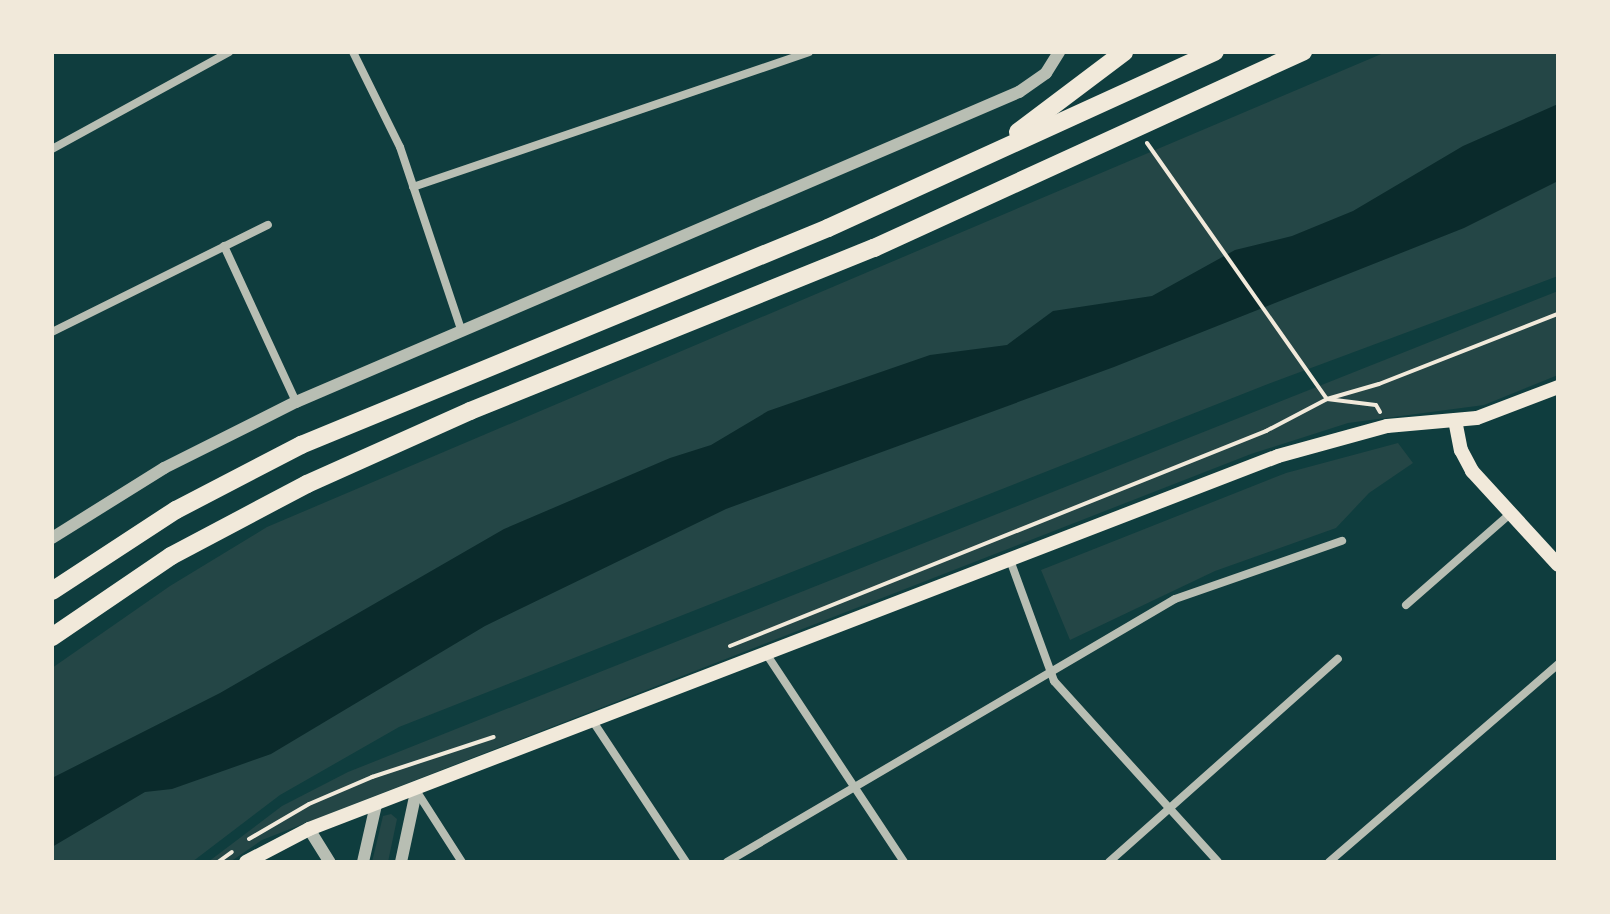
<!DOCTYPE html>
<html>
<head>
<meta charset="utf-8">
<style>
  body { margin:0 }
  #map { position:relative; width:1610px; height:914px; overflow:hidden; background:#0f3d3e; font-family:Helvetica,sans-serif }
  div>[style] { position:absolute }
  .green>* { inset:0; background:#244646 }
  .water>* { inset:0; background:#0a2a2b }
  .path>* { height:4px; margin:-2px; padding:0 2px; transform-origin:2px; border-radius:2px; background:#f1e9da }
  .minor>* { height:8px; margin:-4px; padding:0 4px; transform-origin:4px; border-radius:4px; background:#b8beb3 }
  .tertiary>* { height:12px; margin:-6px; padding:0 6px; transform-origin:6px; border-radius:6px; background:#b8beb3 }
  .secondary>* { height:14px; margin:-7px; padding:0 7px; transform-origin:7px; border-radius:7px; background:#f1e9da }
  .motorway>* { height:18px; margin:-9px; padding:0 9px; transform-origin:9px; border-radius:9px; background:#f1e9da }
  span { translate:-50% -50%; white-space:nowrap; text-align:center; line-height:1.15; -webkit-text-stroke:6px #f1e9da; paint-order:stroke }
  .frame { position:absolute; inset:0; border:54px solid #f1e9da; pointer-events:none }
</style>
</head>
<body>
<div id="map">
  <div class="green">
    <div style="clip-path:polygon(1386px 52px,1558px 52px,1558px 276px,1268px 384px,399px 727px,280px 795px,192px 862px,52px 862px,52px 668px,170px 586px,267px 527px)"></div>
    <div style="clip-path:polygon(1558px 291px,1558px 375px,1484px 405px,1348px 423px,1251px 454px,262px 840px,230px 862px,208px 862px,282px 806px,348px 772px)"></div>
    <div style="clip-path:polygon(1398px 443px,1413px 463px,1369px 493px,1336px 528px,1215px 571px,1070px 640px,1041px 570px,1286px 473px)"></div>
    <div style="clip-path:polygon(391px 814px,397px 819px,388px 862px,372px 862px,383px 816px)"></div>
  </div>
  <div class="water">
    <div style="clip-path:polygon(1558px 104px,1558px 181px,1464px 228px,1114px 367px,726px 509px,485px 626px,271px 754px,172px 789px,145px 792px,52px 847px,52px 778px,220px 693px,504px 529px,670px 458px,711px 445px,768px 411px,930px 355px,1007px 345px,1053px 311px,1152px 296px,1235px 250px,1292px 236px,1353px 211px,1463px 146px)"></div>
  </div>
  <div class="path">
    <div style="left:1147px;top:143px;width:313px;rotate:54.9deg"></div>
    <div style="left:1327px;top:399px;width:49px;rotate:7deg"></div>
    <div style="left:1376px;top:405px;width:8px;rotate:60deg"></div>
    <div style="left:730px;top:646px;width:578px;rotate:-21.86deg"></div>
    <div style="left:1266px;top:431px;width:69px;rotate:-27.7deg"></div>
    <div style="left:1327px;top:399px;width:54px;rotate:-16.1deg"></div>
    <div style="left:1379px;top:384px;width:192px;rotate:-21.4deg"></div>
    <div style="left:249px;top:839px;width:69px;rotate:-30.3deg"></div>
    <div style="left:309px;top:804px;width:69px;rotate:-23.2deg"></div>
    <div style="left:372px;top:777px;width:128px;rotate:-18.2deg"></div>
    <div style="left:218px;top:862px;width:17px;rotate:-36deg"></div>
  </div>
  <div class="minor">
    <div style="left:353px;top:52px;width:106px;rotate:63.7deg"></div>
    <div style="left:400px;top:147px;width:192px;rotate:71.5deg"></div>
    <div style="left:52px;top:149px;width:202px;rotate:-28.7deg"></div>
    <div style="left:413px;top:187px;width:418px;rotate:-18.8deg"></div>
    <div style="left:224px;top:246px;width:172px;rotate:65.2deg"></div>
    <div style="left:52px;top:332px;width:241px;rotate:-26.4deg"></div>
    <div style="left:1010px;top:560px;width:129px;rotate:70deg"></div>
    <div style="left:1054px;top:681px;width:244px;rotate:47.8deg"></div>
    <div style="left:1406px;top:605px;width:140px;rotate:-41.2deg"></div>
    <div style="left:767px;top:655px;width:248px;rotate:56.5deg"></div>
    <div style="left:594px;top:723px;width:167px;rotate:56.5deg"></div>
    <div style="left:417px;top:792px;width:83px;rotate:57.3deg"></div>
    <div style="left:727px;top:862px;width:519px;rotate:-30.42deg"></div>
    <div style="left:1175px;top:599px;width:177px;rotate:-19.2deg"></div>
    <div style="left:1109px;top:862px;width:306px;rotate:-41.6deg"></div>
    <div style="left:1329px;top:862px;width:303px;rotate:-40.8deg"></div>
  </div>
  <div class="tertiary">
    <div style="left:52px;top:538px;width:132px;rotate:-32deg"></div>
    <div style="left:164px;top:468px;width:148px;rotate:-26.6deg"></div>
    <div style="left:296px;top:402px;width:787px;rotate:-23.21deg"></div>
    <div style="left:1019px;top:92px;width:33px;rotate:-35deg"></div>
    <div style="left:1046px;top:73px;width:25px;rotate:-58deg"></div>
    <div style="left:309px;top:829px;width:39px;rotate:58deg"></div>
    <div style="left:363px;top:862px;width:58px;rotate:-77.2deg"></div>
    <div style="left:401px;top:862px;width:72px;rotate:-77.9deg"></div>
  </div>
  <div class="secondary">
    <div style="left:1455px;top:420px;width:31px;rotate:79deg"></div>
    <div style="left:1461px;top:450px;width:24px;rotate:62deg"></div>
    <div style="left:1472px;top:471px;width:127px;rotate:47.5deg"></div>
    <div style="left:246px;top:862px;width:71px;rotate:-27.6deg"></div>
    <div style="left:309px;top:829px;width:1038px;rotate:-21.05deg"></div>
    <div style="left:1278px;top:456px;width:113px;rotate:-15.4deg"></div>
    <div style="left:1387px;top:426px;width:90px;rotate:-5.1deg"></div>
    <div style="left:1477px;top:418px;width:87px;rotate:-20.9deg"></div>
  </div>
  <div class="motorway">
    <div style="left:1018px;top:132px;width:133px;rotate:-37deg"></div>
    <div style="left:52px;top:591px;width:148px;rotate:-33.2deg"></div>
    <div style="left:176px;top:510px;width:141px;rotate:-27.5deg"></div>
    <div style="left:301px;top:445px;width:570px;rotate:-22.38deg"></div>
    <div style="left:828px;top:228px;width:425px;rotate:-24.5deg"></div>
    <div style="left:52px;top:637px;width:144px;rotate:-34.2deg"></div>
    <div style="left:171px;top:556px;width:154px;rotate:-27.9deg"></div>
    <div style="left:307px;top:484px;width:179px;rotate:-24.1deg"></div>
    <div style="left:470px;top:411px;width:436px;rotate:-22deg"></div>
    <div style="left:874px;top:248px;width:472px;rotate:-24.6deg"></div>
  </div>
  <div class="frame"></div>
</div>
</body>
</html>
